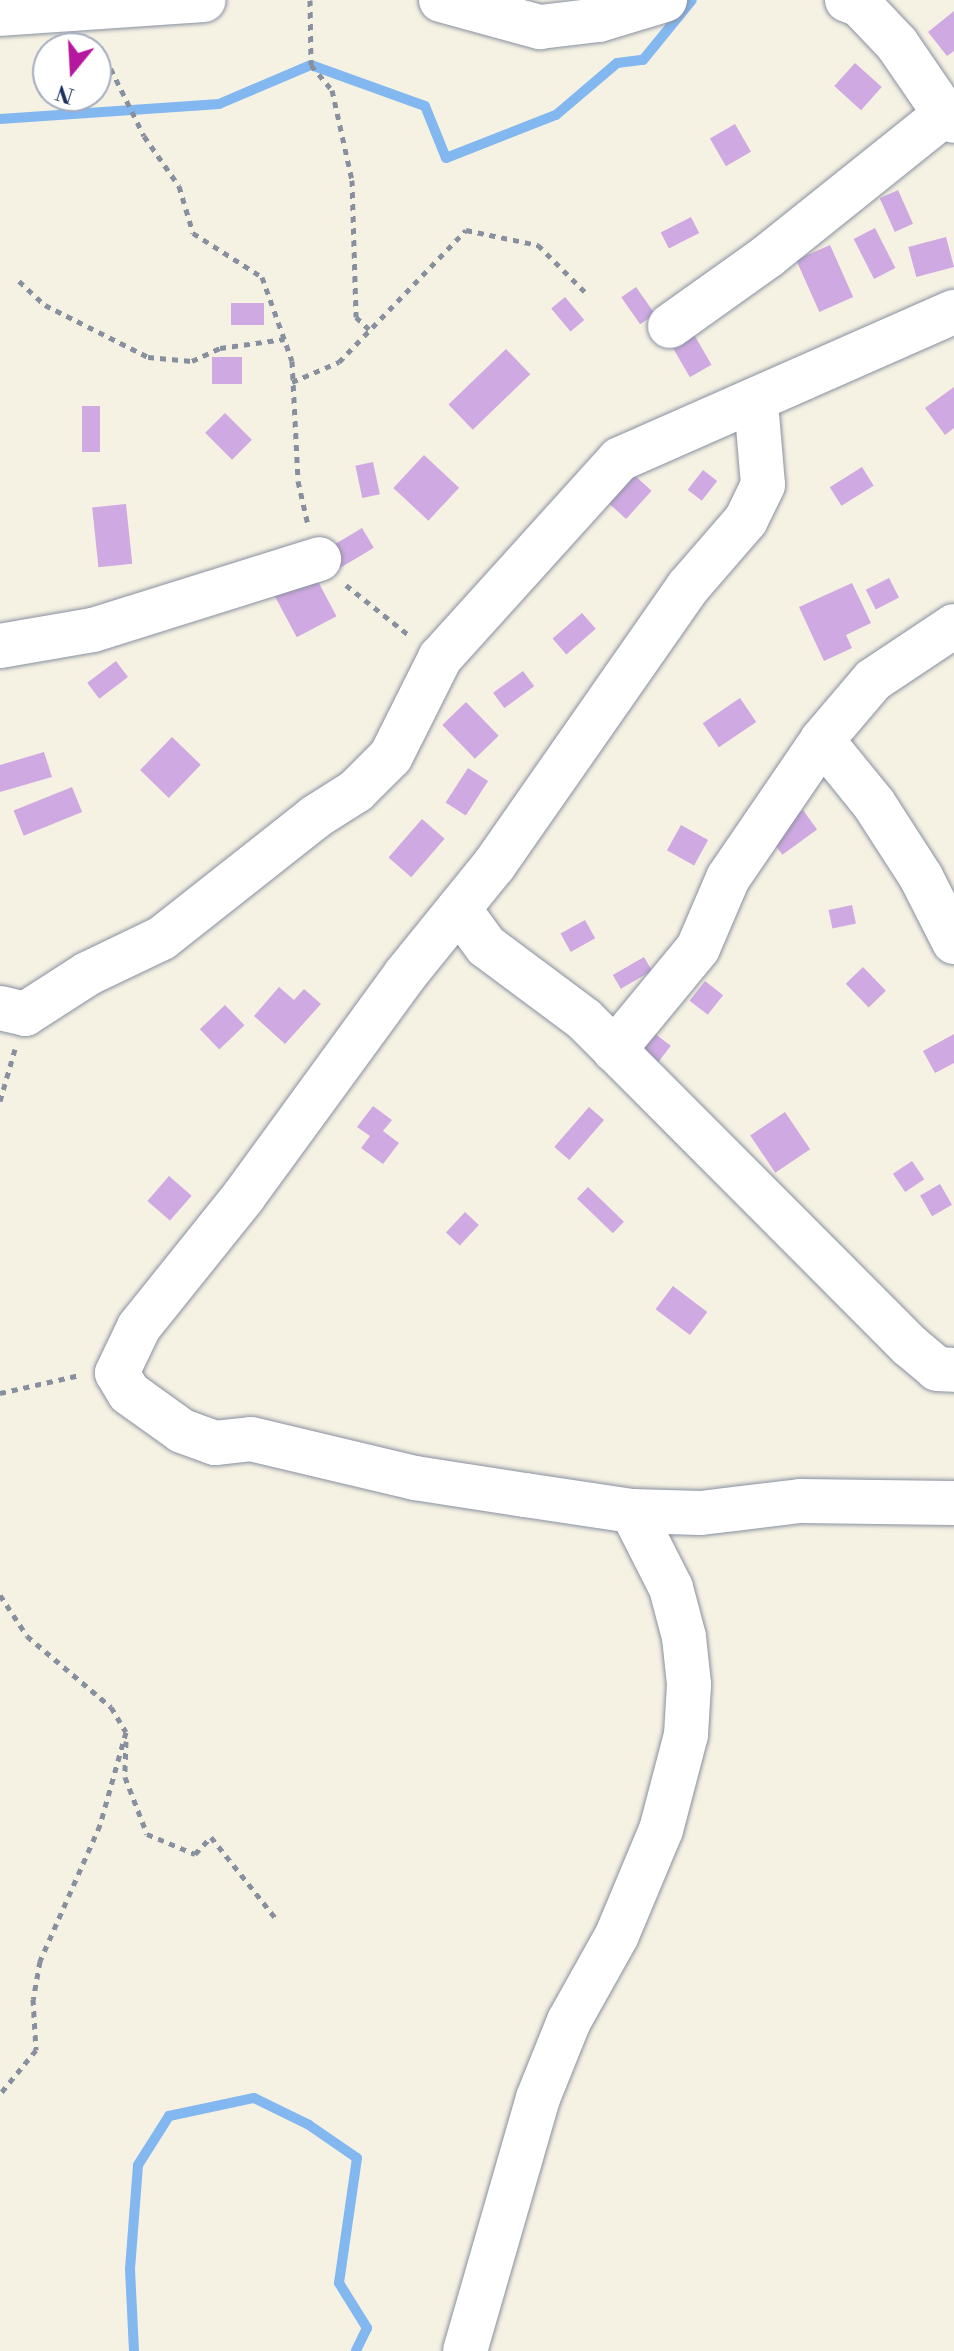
<!DOCTYPE html>
<html>
<head>
<meta charset="utf-8">
<style>
  body { margin:0 }
  #map { position:relative; width:954px; height:2351px; overflow:hidden; background:#f6f2e3; font-family:"Libre Bodoni",serif }
  div>[style] { position:absolute }
  .stream>* { height:10px; margin:-5px; padding:0 5px; transform-origin:5px; border-radius:5px; background:#82b7f0 }
  .building>* { inset:0; background:#cfa9e1; transform-origin:0 0 }
  .path>* { height:5px; margin-top:-2.5px; transform-origin:0; background:repeating-linear-gradient(90deg,#8890a0 0 6px,transparent 0 12px) }
  .roads { filter:drop-shadow(0 0 2px #8890a0) drop-shadow(0 0 2px #8890a0) }
  .minor>* { height:44px; margin:-22px; padding:0 22px; transform-origin:22px; border-radius:22px; background:#fff }
  span { translate:-50% -50%; white-space:nowrap; text-align:center; line-height:1.15; -webkit-text-stroke:7px #fff; paint-order:stroke }
  .north { position:absolute; left:32px; top:32px; width:80px; height:80px; box-sizing:border-box; background:#fff; border:2px solid #a4acbf; border-radius:50%; rotate:198deg; font-size:22px; font-weight:700; line-height:32px; text-align:center; color:#1b2f5e }
  .north::after { content:''; display:block; margin:auto; width:28px; height:36px; background:#b5179e; clip-path:polygon(50% 0,100% 100%,50% 72%,0 100%) }
</style>
</head>
<body>
<div id="map">
  <div class="stream">
    <div style="left:0;top:119px;width:220px;rotate:-3.9deg"></div>
    <div style="left:219px;top:104px;width:100px;rotate:-23deg"></div>
    <div style="left:311px;top:65px;width:121px;rotate:19.8deg"></div>
    <div style="left:425px;top:106px;width:56px;rotate:68deg"></div>
    <div style="left:446px;top:158px;width:118px;rotate:-21.4deg"></div>
    <div style="left:556px;top:115px;width:80px;rotate:-40.4deg"></div>
    <div style="left:617px;top:63px;width:26px;rotate:-7deg"></div>
    <div style="left:643px;top:60px;width:77px;rotate:-50.8deg"></div>
    <div style="left:134px;top:2351px;width:82px;rotate:-92.8deg"></div>
    <div style="left:130px;top:2269px;width:104px;rotate:-85.6deg"></div>
    <div style="left:138px;top:2165px;width:58px;rotate:-57.7deg"></div>
    <div style="left:169px;top:2116px;width:87px;rotate:-12deg"></div>
    <div style="left:254px;top:2098px;width:61px;rotate:26.1deg"></div>
    <div style="left:309px;top:2125px;width:58px;rotate:34.5deg"></div>
    <div style="left:357px;top:2158px;width:126px;rotate:98.2deg"></div>
    <div style="left:339px;top:2283px;width:53px;rotate:58.1deg"></div>
    <div style="left:367px;top:2328px;width:25px;rotate:116deg"></div>
  </div>
  <div class="building">
    <div style="clip-path:polygon(954px 11px,954px 51px,947px 56px,928px 32px)"></div>
    <div style="left:855px;top:63px;width:36px;height:31px;rotate:42deg"></div>
    <div style="left:735px;top:124px;width:32px;height:29px;rotate:60deg"></div>
    <div style="left:898px;top:190px;width:37px;height:20px;rotate:66deg"></div>
    <div style="left:691px;top:217px;width:18px;height:34px;rotate:63deg"></div>
    <div style="left:875px;top:228px;width:45px;height:24px;rotate:63deg"></div>
    <div style="left:946px;top:237px;width:31px;height:39px;rotate:75deg"></div>
    <div style="left:830px;top:245px;width:57px;height:37px;rotate:66deg"></div>
    <div style="left:636px;top:287px;width:33px;height:18px;rotate:55deg"></div>
    <div style="left:565px;top:297px;width:30px;height:18px;rotate:50deg"></div>
    <div style="left:264px;top:303px;width:22px;height:33px;rotate:90deg"></div>
    <div style="left:692px;top:331px;width:39px;height:25px;rotate:60deg"></div>
    <div style="left:506px;top:349px;width:35px;height:80px;rotate:46deg"></div>
    <div style="left:212px;top:357px;width:30px;height:27px"></div>
    <div style="clip-path:polygon(954px 387px,954px 428px,945px 435px,925px 408px)"></div>
    <div style="left:82px;top:406px;width:18px;height:46px"></div>
    <div style="left:225px;top:413px;width:38px;height:28px;rotate:45deg"></div>
    <div style="left:424px;top:455px;width:48px;height:45px;rotate:43deg"></div>
    <div style="left:373px;top:462px;width:33px;height:18px;rotate:78deg"></div>
    <div style="left:862px;top:467px;width:22px;height:38px;rotate:58deg"></div>
    <div style="left:703px;top:470px;width:18px;height:25px;rotate:38deg"></div>
    <div style="left:633px;top:474px;width:25px;height:38px;rotate:42deg"></div>
    <div style="left:126px;top:504px;width:60px;height:34px;rotate:84deg"></div>
    <div style="left:362px;top:528px;width:23px;height:39px;rotate:59deg"></div>
    <div style="left:313px;top:572px;width:50px;height:45px;rotate:62deg"></div>
    <div style="left:889px;top:578px;width:22px;height:26px;rotate:63deg"></div>
    <div style="clip-path:polygon(852px 583px,871px 623px,846px 635px,852px 648px,824px 661px,799px 607px)"></div>
    <div style="left:582px;top:613px;width:21px;height:39px;rotate:49deg"></div>
    <div style="left:116px;top:661px;width:20px;height:36px;rotate:53deg"></div>
    <div style="left:523px;top:671px;width:19px;height:37px;rotate:54deg"></div>
    <div style="left:740px;top:698px;width:29px;height:45px;rotate:56deg"></div>
    <div style="left:466px;top:702px;width:47px;height:33px;rotate:46deg"></div>
    <div style="left:172px;top:737px;width:40px;height:46px;rotate:44deg"></div>
    <div style="clip-path:polygon(44px 752px,52px 777px,0 792px,0 765px)"></div>
    <div style="left:468px;top:768px;width:24px;height:41px;rotate:33deg"></div>
    <div style="left:72px;top:787px;width:27px;height:63px;rotate:68deg"></div>
    <div style="left:803px;top:810px;width:24px;height:43px;rotate:54deg"></div>
    <div style="left:422px;top:819px;width:30px;height:51px;rotate:41deg"></div>
    <div style="left:681px;top:825px;width:31px;height:29px;rotate:29deg"></div>
    <div style="left:852px;top:905px;width:19px;height:24px;rotate:78deg"></div>
    <div style="left:585px;top:920px;width:21px;height:28px;rotate:61deg"></div>
    <div style="left:644px;top:957px;width:16px;height:36px;rotate:60deg"></div>
    <div style="left:863px;top:967px;width:33px;height:24px;rotate:46deg"></div>
    <div style="left:705px;top:981px;width:23px;height:25px;rotate:38deg"></div>
    <div style="clip-path:polygon(279px 987px,294px 1000px,304px 989px,321px 1004px,285px 1044px,254px 1016px)"></div>
    <div style="left:225px;top:1005px;width:28px;height:35px;rotate:46deg"></div>
    <div style="left:654px;top:1033px;width:21px;height:25px;rotate:37deg"></div>
    <div style="clip-path:polygon(954px 1034px,954px 1063px,935px 1073px,923px 1051px)"></div>
    <div style="clip-path:polygon(373px 1106px,392px 1120px,383px 1131px,399px 1143px,383px 1164px,361px 1148px,370px 1136px,357px 1127px)"></div>
    <div style="left:589px;top:1107px;width:20px;height:53px;rotate:41deg"></div>
    <div style="left:785px;top:1112px;width:45px;height:42px;rotate:56deg"></div>
    <div style="left:912px;top:1161px;width:22px;height:23px;rotate:56deg"></div>
    <div style="left:169px;top:1176px;width:30px;height:33px;rotate:41deg"></div>
    <div style="left:940px;top:1184px;width:24px;height:23px;rotate:60deg"></div>
    <div style="left:588px;top:1187px;width:50px;height:16px;rotate:44deg"></div>
    <div style="left:465px;top:1212px;width:19px;height:28px;rotate:43deg"></div>
    <div style="left:673px;top:1286px;width:43px;height:29px;rotate:37deg"></div>
  </div>
  <div class="path">
    <div style="left:310px;top:0;width:65px;rotate:89.1deg"></div>
    <div style="left:311px;top:65px;width:33px;rotate:50deg"></div>
    <div style="left:332px;top:90px;width:92px;rotate:77.5deg"></div>
    <div style="left:352px;top:180px;width:137px;rotate:88.3deg"></div>
    <div style="left:356px;top:317px;width:21px;rotate:43deg"></div>
    <div style="left:100px;top:47px;width:99px;rotate:63.7deg"></div>
    <div style="left:144px;top:136px;width:61px;rotate:55deg"></div>
    <div style="left:179px;top:186px;width:49px;rotate:73.4deg"></div>
    <div style="left:193px;top:233px;width:82px;rotate:32.5deg"></div>
    <div style="left:262px;top:277px;width:89px;rotate:70.3deg"></div>
    <div style="left:292px;top:361px;width:120px;rotate:87.1deg"></div>
    <div style="left:298px;top:481px;width:45px;rotate:77.2deg"></div>
    <div style="left:19px;top:281px;width:35px;rotate:43deg"></div>
    <div style="left:45px;top:305px;width:115px;rotate:26.8deg"></div>
    <div style="left:148px;top:357px;width:44px;rotate:5.2deg"></div>
    <div style="left:192px;top:361px;width:31px;rotate:-25deg"></div>
    <div style="left:220px;top:348px;width:65px;rotate:-8deg"></div>
    <div style="left:292px;top:382px;width:51px;rotate:-23.1deg"></div>
    <div style="left:339px;top:362px;width:183px;rotate:-46.1deg"></div>
    <div style="left:466px;top:230px;width:74px;rotate:11.8deg"></div>
    <div style="left:538px;top:245px;width:68px;rotate:45deg"></div>
    <div style="left:346px;top:585px;width:82px;rotate:38.6deg"></div>
    <div style="left:0;top:1101px;width:54px;rotate:-73.9deg"></div>
    <div style="left:0;top:1393px;width:82px;rotate:-12.7deg"></div>
    <div style="left:0;top:1595px;width:49px;rotate:56.6deg"></div>
    <div style="left:27px;top:1636px;width:110px;rotate:40.2deg"></div>
    <div style="left:111px;top:1707px;width:29px;rotate:59deg"></div>
    <div style="left:126px;top:1732px;width:97px;rotate:105.6deg"></div>
    <div style="left:100px;top:1825px;width:149px;rotate:113.8deg"></div>
    <div style="left:40px;top:1961px;width:39px;rotate:100deg"></div>
    <div style="left:33px;top:1999px;width:51px;rotate:86.6deg"></div>
    <div style="left:36px;top:2050px;width:57px;rotate:129.3deg"></div>
    <div style="left:126px;top:1741px;width:36px;rotate:92deg"></div>
    <div style="left:125px;top:1777px;width:61px;rotate:68.9deg"></div>
    <div style="left:147px;top:1834px;width:52px;rotate:22.6deg"></div>
    <div style="left:195px;top:1854px;width:23px;rotate:-47deg"></div>
    <div style="left:211px;top:1837px;width:106px;rotate:51.5deg"></div>
  </div>
  <div class="roads">
    <div class="minor">
      <div style="left:441px;top:0;width:103px;rotate:15.3deg"></div>
      <div style="left:540px;top:27px;width:59px;rotate:-6.8deg"></div>
      <div style="left:599px;top:20px;width:69px;rotate:-16.9deg"></div>
      <div style="left:847px;top:0;width:14px;rotate:21deg"></div>
      <div style="left:860px;top:5px;width:54px;rotate:46.5deg"></div>
      <div style="left:897px;top:44px;width:85px;rotate:55.6deg"></div>
      <div style="left:0;top:14px;width:204px;rotate:-3.9deg"></div>
      <div style="left:670px;top:326px;width:120px;rotate:-35.5deg"></div>
      <div style="left:768px;top:256px;width:227px;rotate:-38.7deg"></div>
      <div style="left:945px;top:114px;width:11px;rotate:38deg"></div>
      <div style="left:756px;top:403px;width:82px;rotate:85.1deg"></div>
      <div style="left:763px;top:485px;width:39px;rotate:116deg"></div>
      <div style="left:746px;top:520px;width:89px;rotate:130.9deg"></div>
      <div style="left:688px;top:587px;width:339px;rotate:124.9deg"></div>
      <div style="left:494px;top:865px;width:141px;rotate:129deg"></div>
      <div style="left:405px;top:975px;width:273px;rotate:126.1deg"></div>
      <div style="left:244px;top:1196px;width:168px;rotate:128.7deg"></div>
      <div style="left:139px;top:1327px;width:51px;rotate:115.6deg"></div>
      <div style="left:117px;top:1373px;width:23px;rotate:59deg"></div>
      <div style="left:129px;top:1393px;width:65px;rotate:35.6deg"></div>
      <div style="left:182px;top:1431px;width:35px;rotate:20deg"></div>
      <div style="left:215px;top:1443px;width:36px;rotate:-6deg"></div>
      <div style="left:251px;top:1439px;width:169px;rotate:13.4deg"></div>
      <div style="left:415px;top:1478px;width:111px;rotate:8.8deg"></div>
      <div style="left:525px;top:1495px;width:108px;rotate:8.5deg"></div>
      <div style="left:632px;top:1511px;width:69px;rotate:1.7deg"></div>
      <div style="left:701px;top:1513px;width:100px;rotate:-6.9deg"></div>
      <div style="left:800px;top:1501px;width:154px;rotate:0.7deg"></div>
      <div style="left:0;top:646px;width:94px;rotate:-9.8deg"></div>
      <div style="left:93px;top:630px;width:237px;rotate:-17.4deg"></div>
      <div style="left:822px;top:740px;width:82px;rotate:50.9deg"></div>
      <div style="left:874px;top:804px;width:87px;rotate:57.2deg"></div>
      <div style="left:921px;top:877px;width:73px;rotate:63.1deg"></div>
      <div style="left:459px;top:909px;width:46px;rotate:53.9deg"></div>
      <div style="left:486px;top:946px;width:122px;rotate:36.7deg"></div>
      <div style="left:584px;top:1019px;width:462px;rotate:45.1deg"></div>
      <div style="left:910px;top:1346px;width:35px;rotate:40deg"></div>
      <div style="left:937px;top:1369px;width:17px;rotate:3deg"></div>
      <div style="left:0;top:1008px;width:26px;rotate:13deg"></div>
      <div style="left:25px;top:1014px;width:74px;rotate:-32.8deg"></div>
      <div style="left:87px;top:974px;width:83px;rotate:-25.6deg"></div>
      <div style="left:162px;top:938px;width:195px;rotate:-38.3deg"></div>
      <div style="left:315px;top:817px;width:49px;rotate:-32.4deg"></div>
      <div style="left:356px;top:791px;width:49px;rotate:-45deg"></div>
      <div style="left:391px;top:756px;width:110px;rotate:-63.4deg"></div>
      <div style="left:440px;top:658px;width:268px;rotate:-47.9deg"></div>
      <div style="left:620px;top:459px;width:365px;rotate:-23.8deg"></div>
      <div style="left:614px;top:1050px;width:132px;rotate:-50.5deg"></div>
      <div style="left:698px;top:948px;width:76px;rotate:-66.8deg"></div>
      <div style="left:728px;top:878px;width:167px;rotate:-55.7deg"></div>
      <div style="left:822px;top:740px;width:79px;rotate:-49.6deg"></div>
      <div style="left:873px;top:680px;width:97px;rotate:-33.7deg"></div>
      <div style="left:465px;top:2351px;width:263px;rotate:-73.9deg"></div>
      <div style="left:538px;top:2098px;width:83px;rotate:-68.1deg"></div>
      <div style="left:569px;top:2021px;width:98px;rotate:-60.8deg"></div>
      <div style="left:617px;top:1935px;width:114px;rotate:-67.3deg"></div>
      <div style="left:661px;top:1830px;width:98px;rotate:-75.3deg"></div>
      <div style="left:686px;top:1735px;width:51px;rotate:-86.6deg"></div>
      <div style="left:689px;top:1684px;width:47px;rotate:-96.1deg"></div>
      <div style="left:684px;top:1637px;width:51px;rotate:-104.9deg"></div>
      <div style="left:671px;top:1588px;width:86px;rotate:-116.9deg"></div>
    </div>
  </div>
  <div class="north">N</div>
</div>
</body>
</html>
